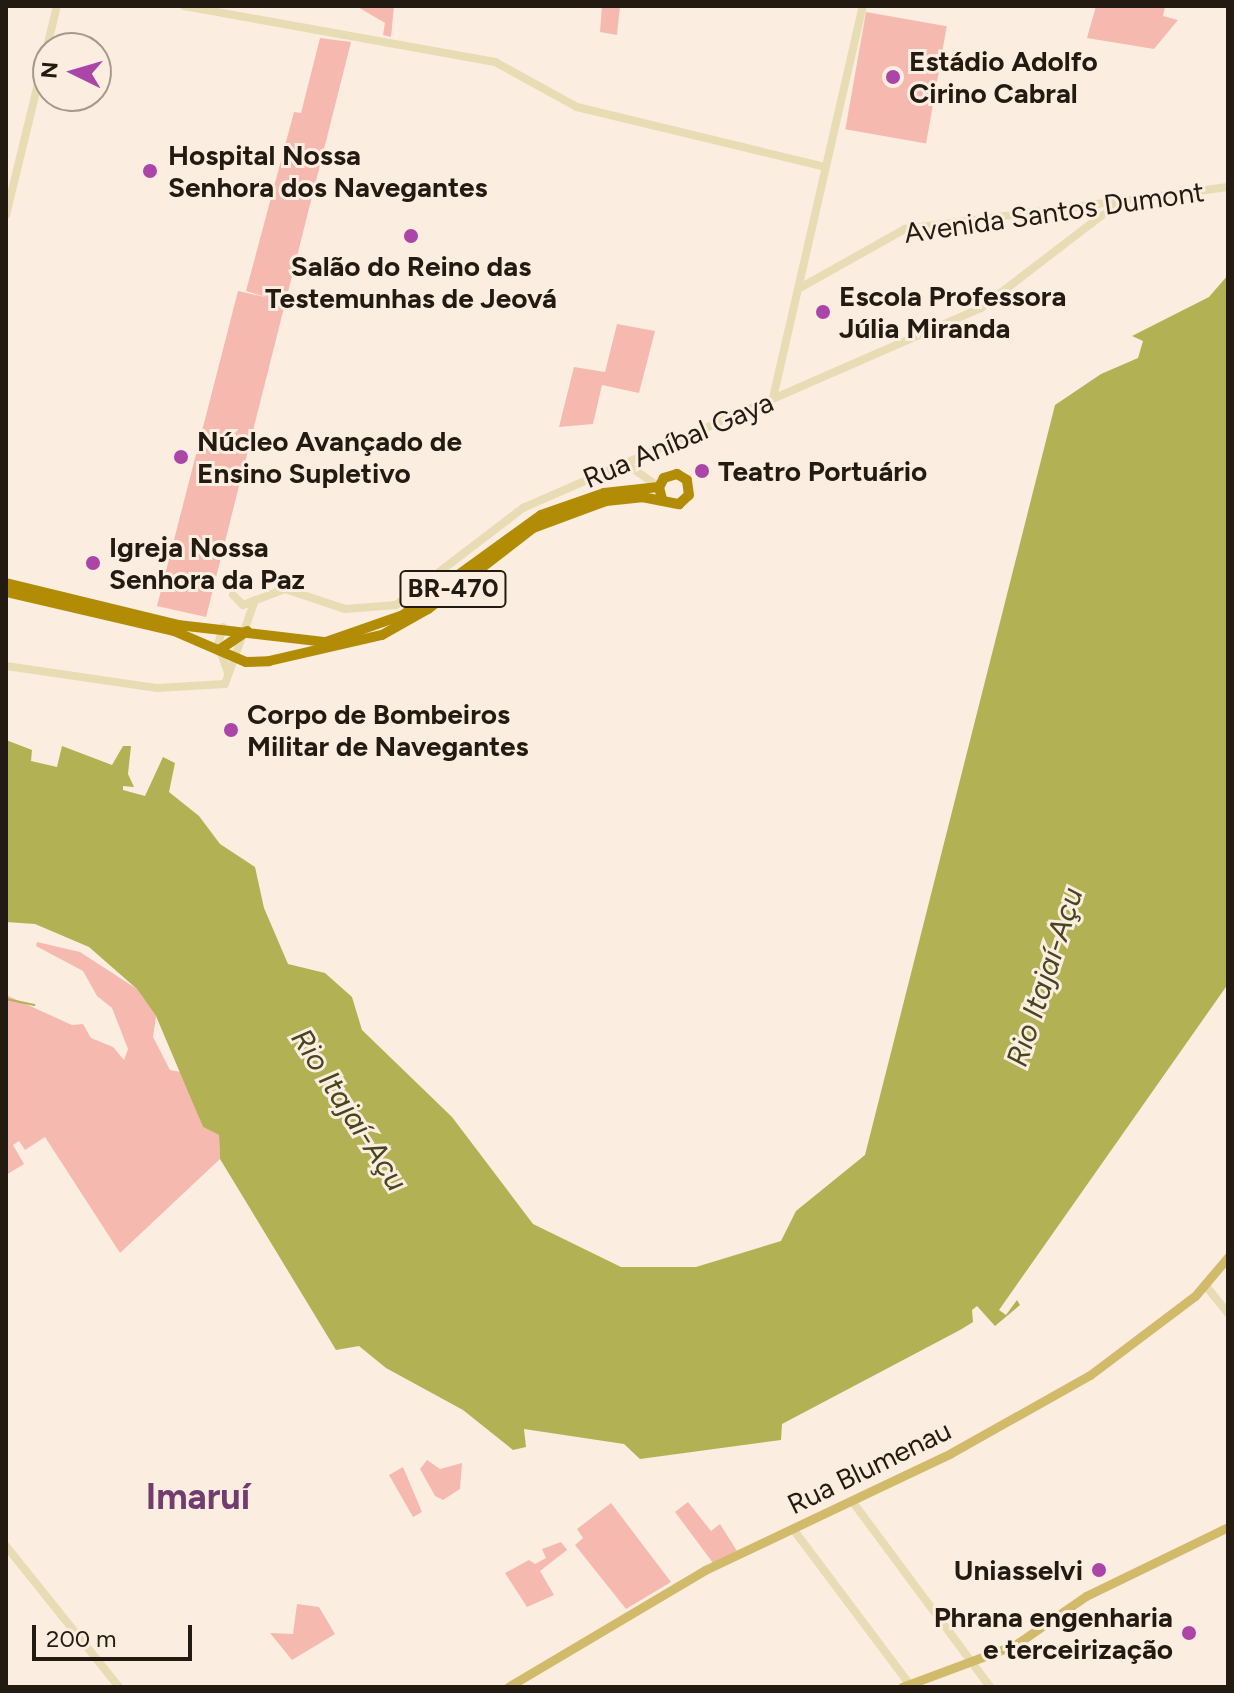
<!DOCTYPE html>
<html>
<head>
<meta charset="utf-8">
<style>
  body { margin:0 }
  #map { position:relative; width:1234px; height:1693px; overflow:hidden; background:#fbeddf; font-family:Figtree,sans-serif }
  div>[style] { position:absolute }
  .green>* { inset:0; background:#f6b9b0; transform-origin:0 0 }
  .water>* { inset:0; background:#b2b153 }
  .stream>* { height:2px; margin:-1px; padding:0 1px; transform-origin:1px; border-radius:1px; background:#b2b153 }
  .secondary>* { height:8px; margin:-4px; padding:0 4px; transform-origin:4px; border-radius:4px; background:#e8dcb4 }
  .primary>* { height:9px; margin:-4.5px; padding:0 4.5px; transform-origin:4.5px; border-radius:4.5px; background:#d1ba6a }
  .highway>* { height:10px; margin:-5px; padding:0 5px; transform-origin:5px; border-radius:5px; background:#b38c06 }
  .dots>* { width:22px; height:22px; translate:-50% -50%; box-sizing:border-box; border:4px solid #fbeddf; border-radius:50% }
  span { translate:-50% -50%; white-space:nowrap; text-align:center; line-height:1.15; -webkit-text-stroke:6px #fbeddf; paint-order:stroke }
  .shield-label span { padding:2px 6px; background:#fbeddf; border:2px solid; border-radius:6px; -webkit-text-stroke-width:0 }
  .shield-label { font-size:26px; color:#231b12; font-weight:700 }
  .poi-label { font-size:28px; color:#231b12; font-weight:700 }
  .left { translate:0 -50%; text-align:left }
  .right { translate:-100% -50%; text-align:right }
  .street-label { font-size:28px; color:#231b12 }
  .water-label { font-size:30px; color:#46461e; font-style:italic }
  .district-label { font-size:36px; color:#713d6e; font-weight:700 }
  .frame { position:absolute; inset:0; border:8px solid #231b12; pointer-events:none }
  .north { position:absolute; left:32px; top:32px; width:80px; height:80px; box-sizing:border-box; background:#fbeddf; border:2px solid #a5998d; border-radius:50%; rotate:275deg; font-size:22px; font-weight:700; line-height:32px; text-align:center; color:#231b12 }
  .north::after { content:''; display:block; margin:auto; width:28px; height:36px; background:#ac45a8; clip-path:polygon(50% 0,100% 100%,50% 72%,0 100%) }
  .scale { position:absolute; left:32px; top:1625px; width:160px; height:36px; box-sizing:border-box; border:4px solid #231b12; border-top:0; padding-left:10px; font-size:24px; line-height:28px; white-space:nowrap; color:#231b12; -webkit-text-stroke:6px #fbeddf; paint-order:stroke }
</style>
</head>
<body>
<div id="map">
  <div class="green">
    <div style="clip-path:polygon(356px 6px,394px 6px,391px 37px,383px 35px,385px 23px)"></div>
    <div style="clip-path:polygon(602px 6px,620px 6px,617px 35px,600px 32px)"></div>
    <div style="clip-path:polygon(1096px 6px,1165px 6px,1163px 16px,1178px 20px,1154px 49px,1087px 38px)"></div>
    <div style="left:866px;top:12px;width:82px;height:119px;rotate:10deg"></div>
    <div style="clip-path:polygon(320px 38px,351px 42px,206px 617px,157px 606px,238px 291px,269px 298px,246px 291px,294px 112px,301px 113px)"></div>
    <div style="clip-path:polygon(617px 324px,655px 331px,639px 393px,602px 385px,593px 424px,559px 427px,574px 367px,605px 372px)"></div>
    <div style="clip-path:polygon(37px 942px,80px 952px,137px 989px,156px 1016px,153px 1037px,170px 1070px,181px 1072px,203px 1127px,219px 1135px,220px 1159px,120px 1253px,45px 1137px,25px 1150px,19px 1141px,13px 1145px,24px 1164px,6px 1175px,6px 995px,72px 1025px,83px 1024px,91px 1038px,113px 1047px,124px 1060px,128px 1049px,112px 1008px,97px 996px,83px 971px,36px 946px)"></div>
    <div style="clip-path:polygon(427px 1460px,440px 1469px,462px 1463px,460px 1489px,443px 1500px,435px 1496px,420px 1469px)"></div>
    <div style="clip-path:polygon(403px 1467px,422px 1512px,413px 1517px,389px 1475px)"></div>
    <div style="clip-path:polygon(688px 1502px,711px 1531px,720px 1524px,737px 1551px,713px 1563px,675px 1512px)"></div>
    <div style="clip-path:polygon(611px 1503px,671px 1582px,626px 1609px,575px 1545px,583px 1538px,577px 1529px)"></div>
    <div style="clip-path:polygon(561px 1542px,567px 1550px,540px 1571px,554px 1595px,527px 1607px,505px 1573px,529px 1560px,535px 1564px,546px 1558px,542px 1549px)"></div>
    <div style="clip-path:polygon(297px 1604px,319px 1607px,335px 1634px,292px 1660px,270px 1633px,293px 1634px)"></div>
  </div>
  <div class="water">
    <div style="clip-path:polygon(1228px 275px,1228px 984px,999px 1310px,1006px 1315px,1017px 1300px,1020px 1305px,995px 1326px,977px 1306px,972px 1310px,973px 1322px,960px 1330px,782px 1424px,781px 1440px,640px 1459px,624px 1444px,524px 1429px,526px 1447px,513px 1450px,463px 1410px,386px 1368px,359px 1346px,336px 1350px,220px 1159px,219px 1135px,203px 1127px,156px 1016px,137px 989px,89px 947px,35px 924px,6px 922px,6px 740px,32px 750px,31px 761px,57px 767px,62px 746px,112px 765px,123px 746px,131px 746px,128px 774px,134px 787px,123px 786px,123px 790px,145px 796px,163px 757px,175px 763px,169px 792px,199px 816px,220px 844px,255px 867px,264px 908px,288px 964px,325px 973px,352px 997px,362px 1030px,452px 1117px,533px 1224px,621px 1267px,696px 1267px,781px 1241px,796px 1211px,865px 1155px,1055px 405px,1101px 374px,1138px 358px,1143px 341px,1132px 336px,1209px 297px)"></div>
  </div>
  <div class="stream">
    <div style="left:6px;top:999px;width:29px;rotate:12deg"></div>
  </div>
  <div class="secondary">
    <div style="left:184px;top:6px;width:316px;rotate:10.2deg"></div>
    <div style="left:495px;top:62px;width:94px;rotate:28.8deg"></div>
    <div style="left:577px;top:107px;width:255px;rotate:13.6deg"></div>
    <div style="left:6px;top:215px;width:215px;rotate:-76.3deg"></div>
    <div style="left:798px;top:289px;width:123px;rotate:-29.3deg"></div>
    <div style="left:905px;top:229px;width:326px;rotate:-7.4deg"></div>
    <div style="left:773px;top:398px;width:402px;rotate:-77.1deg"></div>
    <div style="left:625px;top:463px;width:42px;rotate:35.2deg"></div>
    <div style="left:233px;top:595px;width:14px;rotate:45deg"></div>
    <div style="left:243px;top:605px;width:45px;rotate:-20.9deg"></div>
    <div style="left:285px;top:589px;width:63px;rotate:18.4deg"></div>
    <div style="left:345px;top:609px;width:51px;rotate:-4.5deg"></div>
    <div style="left:396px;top:605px;width:160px;rotate:-37.4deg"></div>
    <div style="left:523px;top:508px;width:500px;rotate:-23.6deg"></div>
    <div style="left:981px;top:308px;width:151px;rotate:-37.5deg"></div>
    <div style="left:1101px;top:216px;width:27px;rotate:-28deg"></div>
    <div style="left:223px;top:627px;width:19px;rotate:106deg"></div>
    <div style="left:218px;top:645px;width:30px;rotate:70deg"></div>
    <div style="left:6px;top:666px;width:153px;rotate:8.3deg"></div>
    <div style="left:157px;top:688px;width:68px;rotate:-3.4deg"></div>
    <div style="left:225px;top:684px;width:89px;rotate:-70.3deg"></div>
    <div style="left:1206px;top:1286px;width:35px;rotate:51deg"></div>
    <div style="left:852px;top:1501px;width:232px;rotate:53.4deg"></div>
    <div style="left:793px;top:1529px;width:196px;rotate:53.1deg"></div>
    <div style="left:6px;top:1546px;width:181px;rotate:51.3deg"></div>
  </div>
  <div class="primary">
    <div style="left:508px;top:1687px;width:229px;rotate:-30.7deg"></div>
    <div style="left:705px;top:1570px;width:272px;rotate:-25.4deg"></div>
    <div style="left:951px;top:1453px;width:159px;rotate:-29.3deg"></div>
    <div style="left:1090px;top:1375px;width:131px;rotate:-37deg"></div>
    <div style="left:1195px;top:1296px;width:51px;rotate:-49.8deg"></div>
    <div style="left:902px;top:1687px;width:121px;rotate:-20.4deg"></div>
    <div style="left:1015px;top:1645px;width:86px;rotate:-34.6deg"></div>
    <div style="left:1086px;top:1596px;width:158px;rotate:-25.9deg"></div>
  </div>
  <div class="highway">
    <div style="left:6px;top:583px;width:177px;rotate:13.7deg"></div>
    <div style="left:178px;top:625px;width:149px;rotate:6.6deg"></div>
    <div style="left:326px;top:642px;width:82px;rotate:-19.3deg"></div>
    <div style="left:403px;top:615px;width:170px;rotate:-35.9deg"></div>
    <div style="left:541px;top:515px;width:67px;rotate:-19.2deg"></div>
    <div style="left:604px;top:493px;width:55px;rotate:-6.2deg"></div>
    <div style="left:6px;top:592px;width:172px;rotate:13.1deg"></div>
    <div style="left:174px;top:631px;width:78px;rotate:23.3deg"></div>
    <div style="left:246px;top:662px;width:23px;rotate:-2deg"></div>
    <div style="left:269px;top:661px;width:116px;rotate:-13deg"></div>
    <div style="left:382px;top:635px;width:53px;rotate:-29.5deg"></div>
    <div style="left:428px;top:609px;width:133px;rotate:-37.6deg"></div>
    <div style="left:533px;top:528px;width:78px;rotate:-20.3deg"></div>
    <div style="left:606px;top:501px;width:36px;rotate:-6deg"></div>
    <div style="left:642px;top:497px;width:38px;rotate:11deg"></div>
    <div style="left:679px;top:504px;width:13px;rotate:-42deg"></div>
    <div style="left:689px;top:495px;width:15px;rotate:-98deg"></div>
    <div style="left:687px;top:480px;width:12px;rotate:-149deg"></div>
    <div style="left:677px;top:474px;width:14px;rotate:163deg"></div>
    <div style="left:664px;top:478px;width:10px;rotate:119deg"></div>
    <div style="left:659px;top:487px;width:12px;rotate:76deg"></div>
    <div style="left:219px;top:650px;width:34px;rotate:-34deg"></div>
  </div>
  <div class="dots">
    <div style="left:893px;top:77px;background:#ac45a8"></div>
    <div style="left:150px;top:171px;background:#ac45a8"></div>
    <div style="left:411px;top:236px;background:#ac45a8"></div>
    <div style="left:823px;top:312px;background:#ac45a8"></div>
    <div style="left:181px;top:457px;background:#ac45a8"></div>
    <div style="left:702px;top:471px;background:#ac45a8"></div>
    <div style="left:93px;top:563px;background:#ac45a8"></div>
    <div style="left:231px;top:730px;background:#ac45a8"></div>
    <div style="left:1099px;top:1570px;background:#ac45a8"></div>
    <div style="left:1189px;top:1633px;background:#ac45a8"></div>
  </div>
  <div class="shield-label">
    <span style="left:453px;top:589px">BR-470</span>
  </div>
  <div class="poi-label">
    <span class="left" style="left:909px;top:77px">Estádio Adolfo<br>Cirino Cabral</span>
    <span class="left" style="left:168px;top:171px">Hospital Nossa<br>Senhora dos Navegantes</span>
    <span style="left:411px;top:282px">Salão do Reino das<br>Testemunhas de Jeová</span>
    <span class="left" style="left:839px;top:312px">Escola Professora<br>Júlia Miranda</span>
    <span class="left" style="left:197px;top:457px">Núcleo Avançado de<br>Ensino Supletivo</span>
    <span class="left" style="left:718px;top:471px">Teatro Portuário</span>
    <span class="left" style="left:109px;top:563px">Igreja Nossa<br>Senhora da Paz</span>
    <span class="left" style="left:247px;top:730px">Corpo de Bombeiros<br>Militar de Navegantes</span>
    <span class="right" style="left:1083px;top:1570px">Uniasselvi</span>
    <span class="right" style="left:1173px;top:1633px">Phrana engenharia<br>e terceirização</span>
  </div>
  <div class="street-label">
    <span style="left:1054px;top:212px;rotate:-8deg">Avenida Santos Dumont</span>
    <span style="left:678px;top:440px;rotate:-23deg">Rua Aníbal Gaya</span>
    <span style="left:869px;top:1467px;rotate:-26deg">Rua Blumenau</span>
  </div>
  <div class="water-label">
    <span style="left:1045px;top:977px;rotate:-72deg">Rio Itajaí-Açu</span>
    <span style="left:349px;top:1110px;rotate:57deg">Rio Itajaí-Açu</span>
  </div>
  <div class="district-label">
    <span style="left:198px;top:1497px">Imaruí</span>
  </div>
  <div class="frame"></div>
  <div class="north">N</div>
  <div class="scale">200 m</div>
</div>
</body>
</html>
